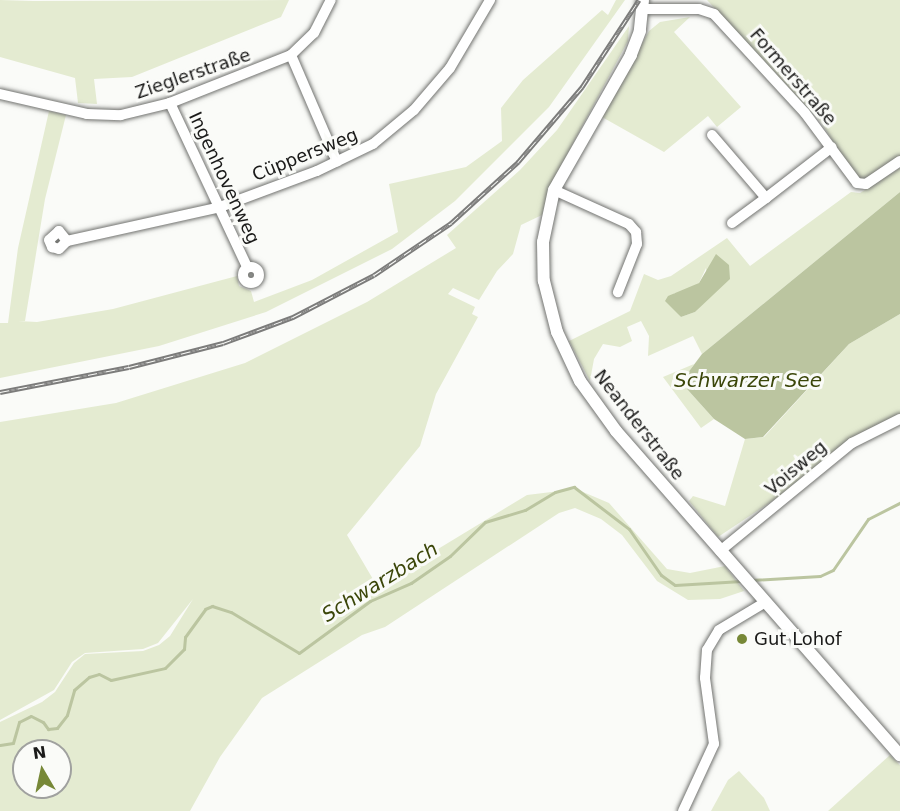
<!DOCTYPE html>
<html>
<head>
<meta charset="utf-8">
<style>
  body { margin:0 }
  #map { position:relative; width:900px; height:811px; overflow:hidden; background:#fafbf8; font-family:"DejaVu Sans",sans-serif }
  div>[style] { position:absolute }
  .green>* { inset:0; background:#e4ebd1 }
  .water>* { inset:0; background:#bbc5a0 }
  .stream>* { height:3px; margin:-1.5px; padding:0 1.5px; transform-origin:1.5px; border-radius:1.5px; background:#bbc5a0 }
  .roads { filter:drop-shadow(0 0 2px #727370) drop-shadow(0 0 2px #727370) }
  .minor>* { height:10px; margin:-5px; padding:0 5px; transform-origin:5px; border-radius:5px; background:#fff }
  .minor>.ring { margin:-5px; padding:0; box-sizing:content-box; background:none; border:10px solid #fff; border-radius:50% }
  .tertiary>* { height:12px; margin:-6px; padding:0 6px; transform-origin:6px; border-radius:6px; background:#fff }
  .rail>* { height:5px; margin-top:-2.5px; transform-origin:0; background:repeating-linear-gradient(90deg,#fafbf8 0 9px,#7c7c7b 0 18px); box-sizing:border-box; border-block:2px solid #7c7c7b }
  .dots>* { width:16px; height:16px; translate:-50% -50%; box-sizing:border-box; border:3px solid #fafbf8; border-radius:50% }
  span { translate:-50% -50%; white-space:nowrap; text-align:center; line-height:1.15; -webkit-text-stroke:6px #fafbf8; paint-order:stroke }
  .street-label { font-size:18px; color:#1a1a19 }
  .poi-label { font-size:18px; color:#1a1a19 }
  .left { translate:0 -50%; text-align:left }
  .water-label { font-size:20px; color:#3b4609; font-style:italic }
  .north { position:absolute; left:12px; top:739px; width:60px; height:60px; box-sizing:border-box; background:#fafbf8; border:2px solid #a0a19f; border-radius:50%; rotate:351deg; font-size:16px; font-weight:700; line-height:24px; text-align:center; color:#1a1a19 }
  .north::after { content:''; display:block; margin:auto; width:21px; height:27px; background:#778837; clip-path:polygon(50% 0,100% 100%,50% 72%,0 100%) }
</style>
</head>
<body>
<div id="map">
  <div class="green">
    <div style="clip-path:polygon(0 0,33px 1px,289px 0,281px 17px,132px 77px,94px 79px,97px 104px,78px 103px,75px 78px,0 57px)"></div>
    <div style="clip-path:polygon(616px 0,625px 0,549px 107px,455px 201px,392px 249px,266px 312px,159px 346px,0 378px,0 323px,8px 323px,18px 248px,49px 111px,66px 115px,45px 199px,25px 321px,18px 321px,37px 322px,113px 309px,237px 276px,239px 286px,251px 291px,254px 302px,312px 280px,398px 232px,389px 184px,466px 167px,502px 141px,501px 108px,523px 80px,602px 10px,608px 15px)"></div>
    <div style="clip-path:polygon(707px 0,900px 0,900px 158px,862px 180px,850px 170px,821px 122px)"></div>
    <div style="clip-path:polygon(690px 17px,674px 32px,741px 107px,717px 127px,708px 116px,664px 152px,602px 117px,649px 31px,660px 22px)"></div>
    <div style="clip-path:polygon(evenodd,629px 26px,628px 41px,549px 188px,542px 215px,521px 225px,513px 254px,497px 271px,479px 300px,453px 288px,448px 294px,475px 307px,472px 314px,478px 317px,436px 394px,420px 446px,347px 535px,377px 586px,527px 495px,576px 489px,609px 503px,667px 569px,690px 573px,725px 566px,744px 591px,720px 599px,688px 600px,657px 581px,622px 535px,601px 519px,575px 508px,559px 513px,385px 627px,362px 635px,262px 698px,220px 757px,190px 811px,0 811px,0 722px,42px 702px,55px 692px,74px 663px,85px 654px,143px 651px,159px 645px,170px 636px,193px 599px,158px 643px,143px 649px,85px 653px,72px 662px,54px 690px,0 720px,0 422px,116px 403px,245px 363px,367px 302px,456px 248px,447px 235px,520px 170px,557px 130px,629px 26px,24px 751px,60px 751px,60px 787px,24px 787px,24px 751px)"></div>
    <div style="clip-path:polygon(evenodd,900px 168px,900px 192px,702px 354px,693px 336px,648px 356px,649px 336px,641px 321px,627px 327px,632px 341px,620px 347px,603px 344px,594px 359px,590px 381px,569px 341px,630px 311px,644px 274px,658px 280px,671px 276px,727px 238px,750px 266px,851px 192px,860px 193px,900px 168px,706px 268px,708px 297px,695px 312px,681px 317px,671px 304px,674px 293px,683px 293px,699px 283px,706px 268px)"></div>
    <div style="clip-path:polygon(900px 314px,900px 416px,718px 537px,689px 501px,693px 496px,725px 506px,745px 439px,764px 437px,849px 344px)"></div>
    <div style="clip-path:polygon(694px 364px,687px 375px,687px 389px,714px 419px,701px 428px,663px 377px)"></div>
    <div style="clip-path:polygon(890px 755px,900px 765px,900px 811px,828px 811px)"></div>
    <div style="clip-path:polygon(739px 771px,764px 798px,770px 811px,711px 811px,728px 780px)"></div>
  </div>
  <div class="water">
    <div style="clip-path:polygon(900px 192px,900px 314px,849px 344px,763px 437px,745px 439px,714px 419px,687px 389px,687px 374px,702px 354px)"></div>
    <div style="clip-path:polygon(716px 254px,729px 265px,730px 279px,695px 312px,681px 317px,665px 301px,668px 296px,699px 283px)"></div>
  </div>
  <div class="stream">
    <div style="left:751px;top:580px;width:69px;rotate:-3.3deg"></div>
    <div style="left:820px;top:576px;width:14px;rotate:-25deg"></div>
    <div style="left:833px;top:570px;width:62px;rotate:-55.5deg"></div>
    <div style="left:868px;top:519px;width:36px;rotate:-27deg"></div>
    <div style="left:0;top:745px;width:13px;rotate:-9deg"></div>
    <div style="left:13px;top:743px;width:22px;rotate:-74deg"></div>
    <div style="left:19px;top:722px;width:13px;rotate:-27deg"></div>
    <div style="left:31px;top:716px;width:13px;rotate:27deg"></div>
    <div style="left:43px;top:722px;width:9px;rotate:54deg"></div>
    <div style="left:48px;top:729px;width:9px;rotate:-6deg"></div>
    <div style="left:57px;top:728px;width:16px;rotate:-52deg"></div>
    <div style="left:67px;top:715px;width:26px;rotate:-74deg"></div>
    <div style="left:74px;top:690px;width:20px;rotate:-41deg"></div>
    <div style="left:89px;top:677px;width:10px;rotate:-17deg"></div>
    <div style="left:99px;top:674px;width:13px;rotate:27deg"></div>
    <div style="left:111px;top:680px;width:55px;rotate:-12.5deg"></div>
    <div style="left:165px;top:668px;width:27px;rotate:-45deg"></div>
    <div style="left:184px;top:649px;width:12px;rotate:-85deg"></div>
    <div style="left:185px;top:637px;width:34px;rotate:-54deg"></div>
    <div style="left:205px;top:609px;width:8px;rotate:-23deg"></div>
    <div style="left:212px;top:606px;width:20px;rotate:18deg"></div>
    <div style="left:231px;top:612px;width:79px;rotate:31.1deg"></div>
    <div style="left:299px;top:653px;width:88px;rotate:-36.2deg"></div>
    <div style="left:370px;top:601px;width:45px;rotate:-23.7deg"></div>
    <div style="left:411px;top:583px;width:47px;rotate:-34.7deg"></div>
    <div style="left:450px;top:556px;width:49px;rotate:-44.2deg"></div>
    <div style="left:485px;top:522px;width:42px;rotate:-16.7deg"></div>
    <div style="left:525px;top:510px;width:35px;rotate:-31deg"></div>
    <div style="left:555px;top:492px;width:20px;rotate:-15deg"></div>
    <div style="left:574px;top:487px;width:69px;rotate:37.4deg"></div>
    <div style="left:629px;top:529px;width:56px;rotate:55.2deg"></div>
    <div style="left:661px;top:575px;width:17px;rotate:36deg"></div>
    <div style="left:675px;top:585px;width:67px;rotate:-3.4deg"></div>
  </div>
  <div class="roads">
    <div class="minor">
      <div style="left:643px;top:9px;width:56px"></div>
      <div style="left:699px;top:9px;width:16px;rotate:18deg"></div>
      <div style="left:714px;top:14px;width:134px;rotate:47.4deg"></div>
      <div style="left:805px;top:113px;width:87px;rotate:53.4deg"></div>
      <div style="left:857px;top:183px;width:9px;rotate:6deg"></div>
      <div style="left:866px;top:184px;width:41px;rotate:-34.1deg"></div>
      <div style="left:291px;top:55px;width:116px;rotate:66.7deg"></div>
      <div style="left:0;top:94px;width:89px;rotate:12.9deg"></div>
      <div style="left:87px;top:114px;width:34px;rotate:2deg"></div>
      <div style="left:121px;top:115px;width:50px;rotate:-13.8deg"></div>
      <div style="left:170px;top:103px;width:130px;rotate:-21.6deg"></div>
      <div style="left:291px;top:55px;width:32px;rotate:-44deg"></div>
      <div style="left:314px;top:33px;width:37px;rotate:-63deg"></div>
      <div style="left:170px;top:103px;width:181px;rotate:64.8deg"></div>
      <div style="left:712px;top:135px;width:83px;rotate:49.4deg"></div>
      <div style="left:766px;top:198px;width:83px;rotate:-37.7deg"></div>
      <div style="left:554px;top:190px;width:82px;rotate:24.4deg"></div>
      <div style="left:629px;top:224px;width:11px;rotate:49deg"></div>
      <div style="left:636px;top:232px;width:12px;rotate:85deg"></div>
      <div style="left:637px;top:244px;width:52px;rotate:111.6deg"></div>
      <div style="left:732px;top:223px;width:42px;rotate:-36.3deg"></div>
      <div style="left:67px;top:241px;width:13px;rotate:-129deg"></div>
      <div style="left:59px;top:231px;width:13px;rotate:138deg"></div>
      <div style="left:49px;top:240px;width:8px;rotate:67deg"></div>
      <div style="left:52px;top:247px;width:7px;rotate:16deg"></div>
      <div style="left:59px;top:249px;width:11px;rotate:-45deg"></div>
      <div style="left:67px;top:241px;width:157px;rotate:-12.5deg"></div>
      <div style="left:220px;top:207px;width:103px;rotate:-20.4deg"></div>
      <div style="left:317px;top:171px;width:62px;rotate:-25.7deg"></div>
      <div style="left:373px;top:144px;width:53px;rotate:-39.7deg"></div>
      <div style="left:414px;top:110px;width:55px;rotate:-49.4deg"></div>
      <div style="left:450px;top:68px;width:79px;rotate:-59.5deg"></div>
      <div class="ring" style="left:243px;top:267px;width:6px;height:6px"></div>
      <div style="left:720px;top:551px;width:171px;rotate:-39.3deg"></div>
      <div style="left:852px;top:443px;width:54px;rotate:-26.6deg"></div>
      <div style="left:683px;top:811px;width:74px;rotate:-65.2deg"></div>
      <div style="left:714px;top:744px;width:67px;rotate:-97.8deg"></div>
      <div style="left:705px;top:678px;width:28px;rotate:-86deg"></div>
      <div style="left:707px;top:650px;width:23px;rotate:-59deg"></div>
      <div style="left:719px;top:630px;width:52px;rotate:-31deg"></div>
    </div>
    <div class="tertiary">
      <div style="left:643px;top:0;width:31px;rotate:96deg"></div>
      <div style="left:640px;top:31px;width:26px;rotate:111deg"></div>
      <div style="left:631px;top:55px;width:155px;rotate:119.7deg"></div>
      <div style="left:554px;top:190px;width:53px;rotate:101.9deg"></div>
      <div style="left:543px;top:242px;width:39px;rotate:89deg"></div>
      <div style="left:544px;top:281px;width:53px;rotate:75.7deg"></div>
      <div style="left:557px;top:332px;width:54px;rotate:64.9deg"></div>
      <div style="left:580px;top:381px;width:62px;rotate:54.2deg"></div>
      <div style="left:616px;top:431px;width:431px;rotate:48.8deg"></div>
    </div>
  </div>
  <div class="rail">
    <div style="left:0;top:392px;width:131px;rotate:-11deg"></div>
    <div style="left:129px;top:367px;width:97px;rotate:-14.3deg"></div>
    <div style="left:223px;top:343px;width:75px;rotate:-20.4deg"></div>
    <div style="left:293px;top:317px;width:91px;rotate:-27.4deg"></div>
    <div style="left:374px;top:275px;width:93px;rotate:-34deg"></div>
    <div style="left:451px;top:223px;width:91px;rotate:-42.3deg"></div>
    <div style="left:518px;top:162px;width:99px;rotate:-49.5deg"></div>
    <div style="left:582px;top:87px;width:104px;rotate:-56.8deg"></div>
  </div>
  <div class="dots">
    <div style="left:742px;top:639px;background:#778837"></div>
  </div>
  <div class="street-label">
    <span style="left:193px;top:74px;rotate:-19deg">Zieglerstraße</span>
    <span style="left:793px;top:77px;rotate:49deg">Formerstraße</span>
    <span style="left:305px;top:155px;rotate:-22deg">Cüppersweg</span>
    <span style="left:224px;top:178px;rotate:65deg">Ingenhovenweg</span>
    <span style="left:639px;top:425px;rotate:52deg">Neanderstraße</span>
    <span style="left:796px;top:468px;rotate:-40deg">Voisweg</span>
  </div>
  <div class="poi-label">
    <span class="left" style="left:754px;top:639px">Gut Lohof</span>
  </div>
  <div class="water-label">
    <span style="left:748px;top:380px">Schwarzer See</span>
    <span style="left:380px;top:582px;rotate:-32deg">Schwarzbach</span>
  </div>
  <div class="north">N</div>
</div>
</body>
</html>
